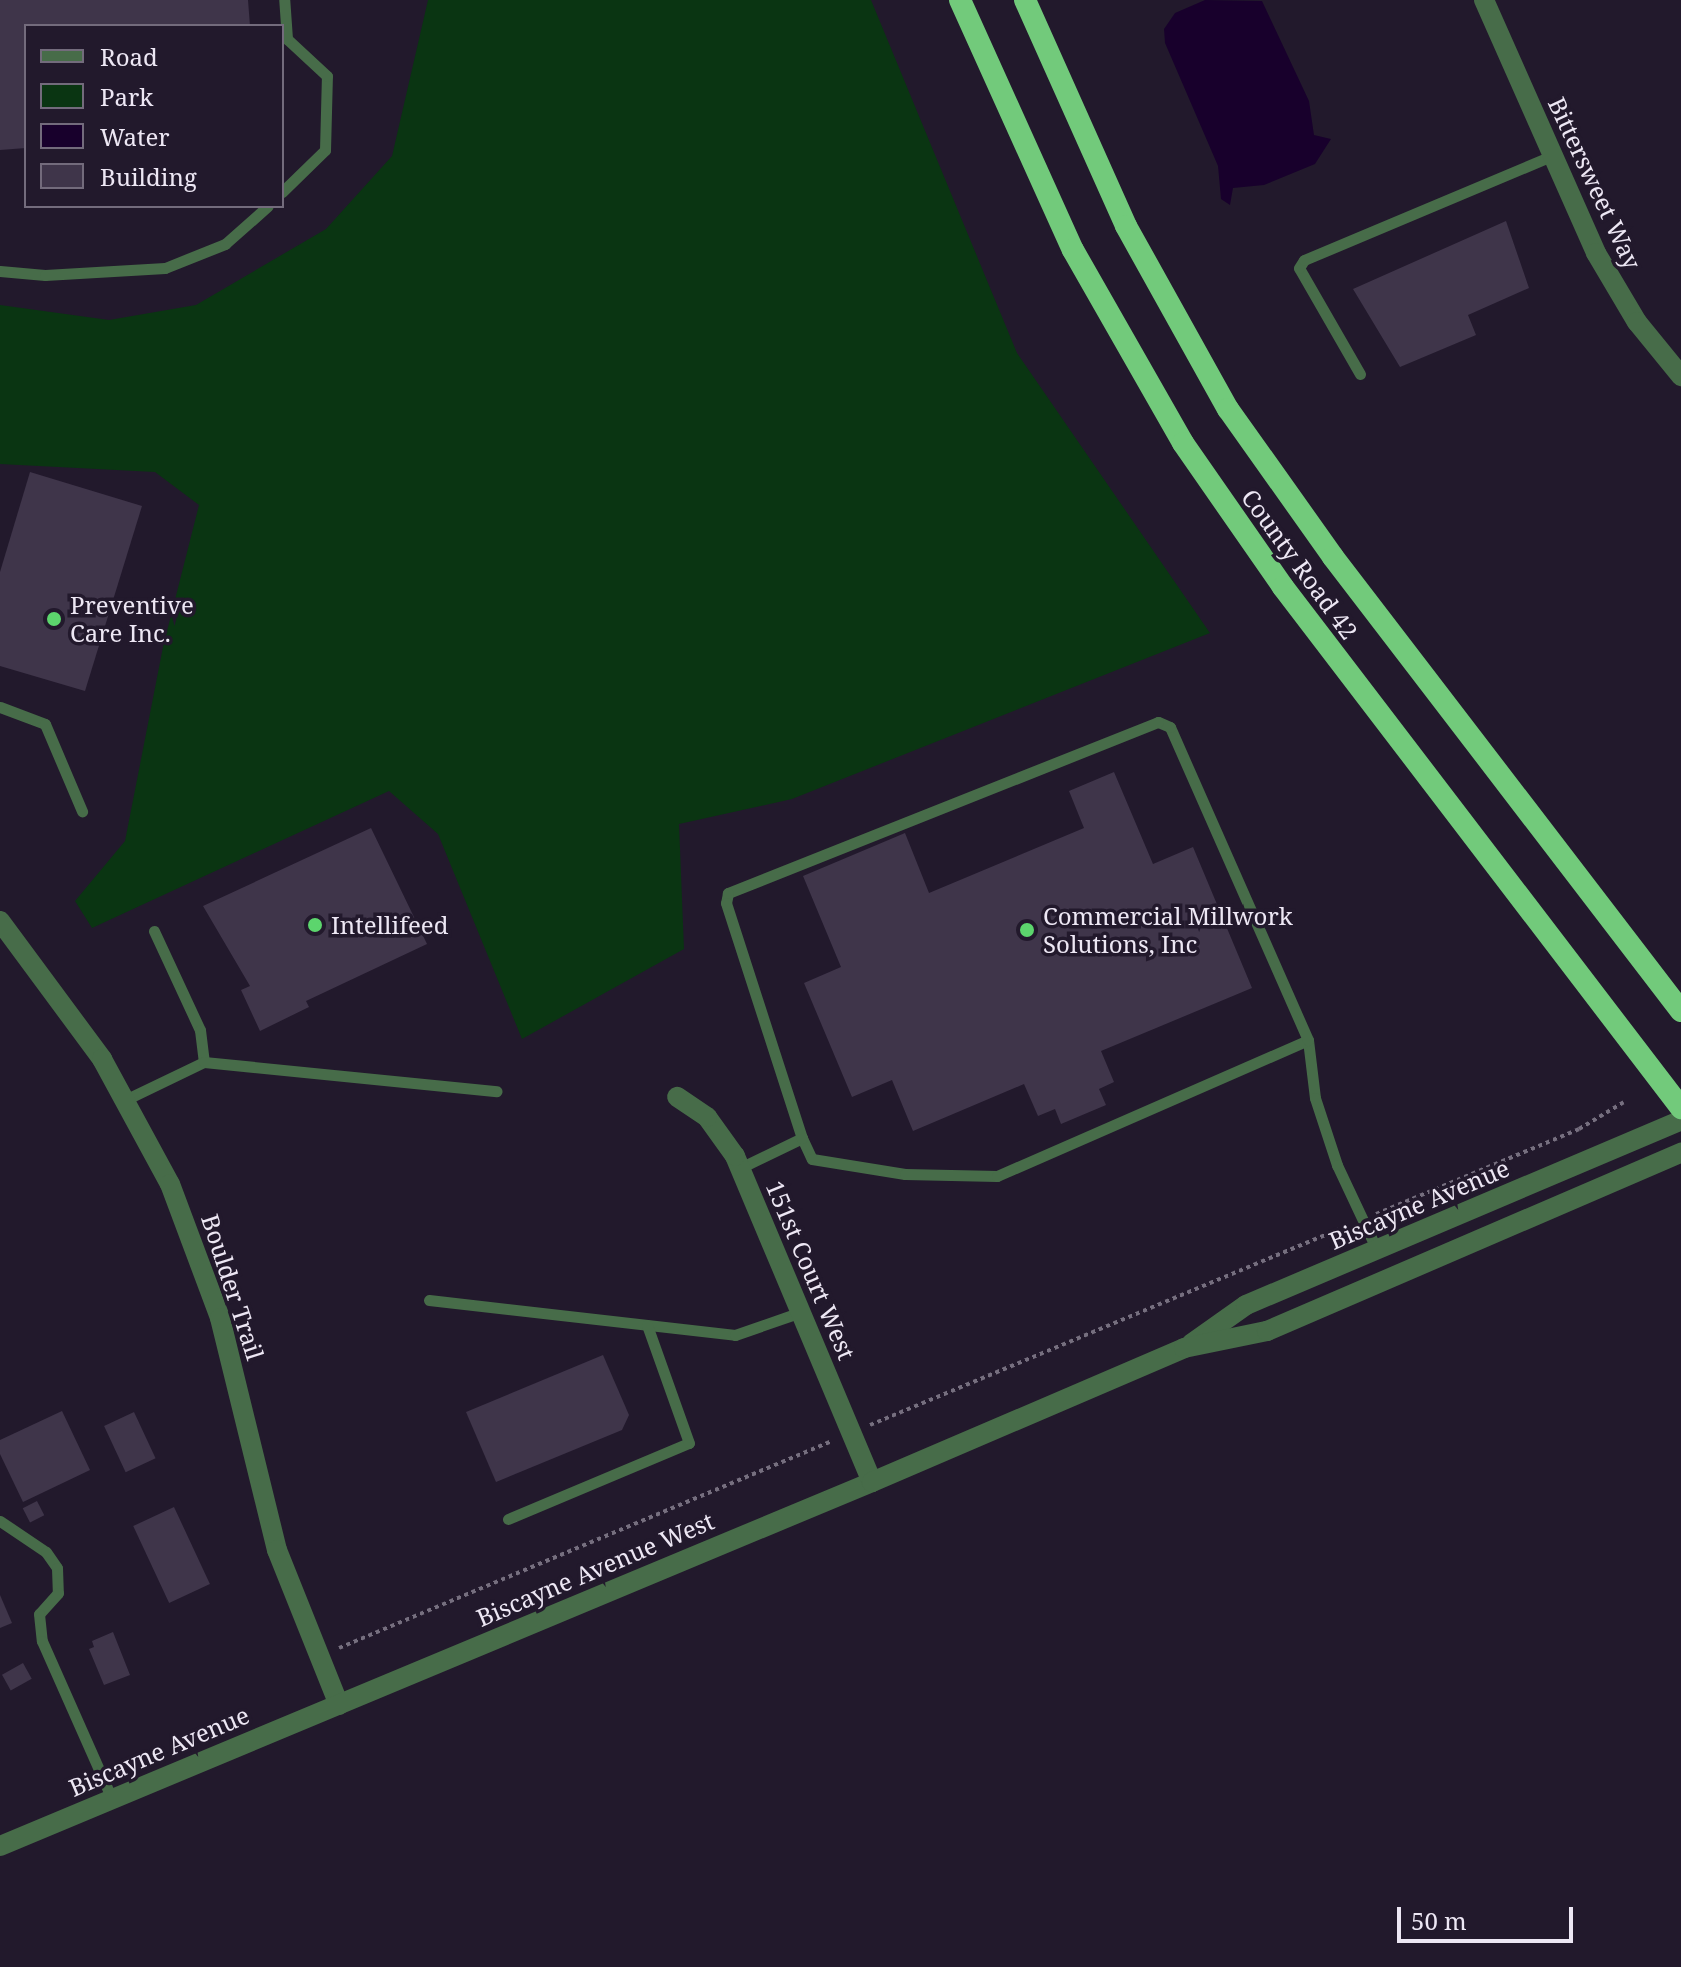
<!DOCTYPE html>
<html>
<head>
<meta charset="utf-8">
<style>
  body { margin:0 }
  #map { position:relative; width:1681px; height:1967px; overflow:hidden; background:#22192c; font-family:"Noto Serif",serif }
  div>[style] { position:absolute }
  .green>* { inset:0; background:#0a3512 }
  .water>* { inset:0; background:#18002c }
  .building>* { inset:0; background:#3f354a; transform-origin:0 0 }
  .path>* { height:4px; margin-top:-2px; transform-origin:0; background:repeating-linear-gradient(90deg,#766f7f 0 4px,transparent 0 8px) }
  .service>* { height:11px; margin:-5.5px; padding:0 5.5px; transform-origin:5.5px; border-radius:5.5px; background:#476c49 }
  .minor>* { height:20px; margin:-10px; padding:0 10px; transform-origin:10px; border-radius:10px; background:#476c49 }
  .tertiary>* { height:20px; margin:-10px; padding:0 10px; transform-origin:10px; border-radius:10px; background:#476c49 }
  .trunk>* { height:22px; margin:-11px; padding:0 11px; transform-origin:11px; border-radius:11px; background:#72ca7b }
  .dots>* { width:22px; height:22px; translate:-50% -50%; box-sizing:border-box; border:4px solid #22192c; border-radius:50% }
  span { translate:-50% -50%; white-space:nowrap; text-align:center; line-height:1.15; -webkit-text-stroke:7px #22192c; paint-order:stroke }
  .street-label { font-size:24px; color:#ede7f4 }
  .poi-label { font-size:24px; color:#ede7f4 }
  .left { translate:0 -50%; text-align:left }
  .legend { position:absolute; left:24px; top:24px; width:260px; height:184px; box-sizing:border-box; background:#22192c; border:2px solid #736b7c; margin:0; padding:10px 14px; list-style:none; font-size:24px; color:#ede7f4 }
  .legend li { display:flex; align-items:center; gap:16px; height:40px }
  .legend b { width:40px; border:2px solid #736b7c }
  .scale { position:absolute; left:1397px; top:1907px; width:176px; height:36px; box-sizing:border-box; border:4px solid #ede7f4; border-top:0; padding-left:10px; font-size:24px; line-height:28px; white-space:nowrap; color:#ede7f4; -webkit-text-stroke:6px #22192c; paint-order:stroke }
</style>
</head>
<body>
<div id="map">
  <div class="green">
    <div style="clip-path:polygon(428px 0,871px 0,1017px 353px,1210px 633px,792px 799px,679px 824px,684px 949px,522px 1039px,438px 834px,389px 791px,92px 928px,75px 901px,125px 841px,163px 647px,199px 505px,155px 472px,0 464px,0 305px,109px 320px,196px 305px,326px 229px,392px 156px)"></div>
  </div>
  <div class="water">
    <div style="clip-path:polygon(1205px 0,1262px 1px,1309px 101px,1314px 135px,1331px 139px,1315px 164px,1264px 185px,1233px 188px,1230px 205px,1221px 199px,1218px 166px,1165px 43px,1164px 29px,1175px 13px)"></div>
  </div>
  <div class="building">
    <div style="clip-path:polygon(0 0,248px 0,250px 26px,26px 26px,26px 148px,0 150px)"></div>
    <div style="clip-path:polygon(1506px 221px,1529px 288px,1468px 315px,1476px 335px,1400px 367px,1353px 289px)"></div>
    <div style="clip-path:polygon(30px 472px,142px 506px,85px 691px,0 666px,0 572px)"></div>
    <div style="clip-path:polygon(1114px 772px,1153px 864px,1193px 847px,1252px 988px,1101px 1051px,1114px 1082px,1099px 1089px,1106px 1105px,1061px 1124px,1055px 1109px,1038px 1116px,1024px 1084px,913px 1131px,892px 1080px,852px 1097px,804px 983px,841px 967px,803px 876px,905px 833px,929px 893px,1084px 828px,1069px 791px)"></div>
    <div style="clip-path:polygon(371px 828px,427px 944px,306px 1001px,309px 1007px,260px 1031px,241px 990px,250px 986px,203px 906px)"></div>
    <div style="clip-path:polygon(603px 1355px,629px 1415px,622px 1430px,496px 1482px,466px 1412px)"></div>
    <div style="clip-path:polygon(62px 1411px,90px 1470px,23px 1502px,0 1454px,0 1440px)"></div>
    <div style="left:134px;top:1412px;width:51px;height:33px;rotate:65deg"></div>
    <div style="left:37px;top:1501px;width:16px;height:16px;rotate:63deg"></div>
    <div style="left:174px;top:1507px;width:85px;height:45px;rotate:65deg"></div>
    <div style="clip-path:polygon(0 1595px,12px 1623px,0 1628px)"></div>
    <div style="clip-path:polygon(113px 1632px,130px 1675px,104px 1685px,89px 1649px,94px 1647px,92px 1641px)"></div>
    <div style="left:23px;top:1663px;width:18px;height:24px;rotate:61deg"></div>
  </div>
  <div class="path">
    <div style="left:1376px;top:1214px;width:220px;rotate:-22.7deg"></div>
    <div style="left:1579px;top:1129px;width:52px;rotate:-31deg"></div>
    <div style="left:870px;top:1425px;width:519px;rotate:-22.66deg"></div>
    <div style="left:339px;top:1648px;width:535px;rotate:-22.78deg"></div>
  </div>
  <div class="service">
    <div style="left:282px;top:192px;width:60px;rotate:-44.3deg"></div>
    <div style="left:325px;top:150px;width:74px;rotate:-88.5deg"></div>
    <div style="left:327px;top:76px;width:54px;rotate:-137.2deg"></div>
    <div style="left:287px;top:39px;width:39px;rotate:-94deg"></div>
    <div style="left:0;top:271px;width:45px;rotate:5.1deg"></div>
    <div style="left:45px;top:275px;width:120px;rotate:-3.3deg"></div>
    <div style="left:165px;top:268px;width:65px;rotate:-21.8deg"></div>
    <div style="left:225px;top:244px;width:57px;rotate:-41.5deg"></div>
    <div style="left:1360px;top:374px;width:122px;rotate:-119.9deg"></div>
    <div style="left:1299px;top:268px;width:9px;rotate:-58deg"></div>
    <div style="left:1304px;top:260px;width:269px;rotate:-22.8deg"></div>
    <div style="left:0;top:707px;width:48px;rotate:20.7deg"></div>
    <div style="left:45px;top:724px;width:95px;rotate:67deg"></div>
    <div style="left:154px;top:931px;width:109px;rotate:65.1deg"></div>
    <div style="left:200px;top:1030px;width:32px;rotate:83deg"></div>
    <div style="left:1308px;top:1040px;width:58px;rotate:83.1deg"></div>
    <div style="left:1315px;top:1098px;width:71px;rotate:71.8deg"></div>
    <div style="left:1337px;top:1165px;width:94px;rotate:64.8deg"></div>
    <div style="left:127px;top:1099px;width:85px;rotate:-25.7deg"></div>
    <div style="left:204px;top:1062px;width:294px;rotate:5.7deg"></div>
    <div style="left:740px;top:1168px;width:69px;rotate:-25.8deg"></div>
    <div style="left:802px;top:1138px;width:23px;rotate:65deg"></div>
    <div style="left:812px;top:1159px;width:94px;rotate:9.2deg"></div>
    <div style="left:905px;top:1174px;width:92px;rotate:1.2deg"></div>
    <div style="left:997px;top:1176px;width:339px;rotate:-23.6deg"></div>
    <div style="left:1308px;top:1040px;width:342px;rotate:-113.8deg"></div>
    <div style="left:1170px;top:727px;width:13px;rotate:-157deg"></div>
    <div style="left:1158px;top:722px;width:463px;rotate:158.3deg"></div>
    <div style="left:728px;top:893px;width:10px;rotate:101deg"></div>
    <div style="left:726px;top:903px;width:247px;rotate:72.1deg"></div>
    <div style="left:429px;top:1300px;width:308px;rotate:6.5deg"></div>
    <div style="left:735px;top:1335px;width:70px;rotate:-19.2deg"></div>
    <div style="left:508px;top:1519px;width:196px;rotate:-22.8deg"></div>
    <div style="left:689px;top:1443px;width:125px;rotate:-109.6deg"></div>
    <div style="left:0;top:1521px;width:55px;rotate:34deg"></div>
    <div style="left:46px;top:1552px;width:19px;rotate:55deg"></div>
    <div style="left:57px;top:1568px;width:25px;rotate:88deg"></div>
    <div style="left:58px;top:1593px;width:28px;rotate:132deg"></div>
    <div style="left:39px;top:1614px;width:27px;rotate:84deg"></div>
    <div style="left:42px;top:1641px;width:173px;rotate:66.1deg"></div>
  </div>
  <div class="minor">
    <div style="left:0;top:921px;width:172px;rotate:53.5deg"></div>
    <div style="left:102px;top:1059px;width:142px;rotate:61.5deg"></div>
    <div style="left:170px;top:1184px;width:143px;rotate:69.5deg"></div>
    <div style="left:220px;top:1318px;width:239px;rotate:76.2deg"></div>
    <div style="left:277px;top:1550px;width:167px;rotate:68.2deg"></div>
    <div style="left:0;top:1846px;width:945px;rotate:-22.66deg"></div>
    <div style="left:872px;top:1482px;width:354px;rotate:-112.8deg"></div>
    <div style="left:735px;top:1156px;width:48px;rotate:-125.7deg"></div>
    <div style="left:707px;top:1117px;width:36px;rotate:-146deg"></div>
  </div>
  <div class="tertiary">
    <div style="left:1484px;top:0;width:277px;rotate:66.1deg"></div>
    <div style="left:1596px;top:253px;width:80px;rotate:59.3deg"></div>
    <div style="left:1637px;top:322px;width:70px;rotate:50.8deg"></div>
    <div style="left:1191px;top:1344px;width:67px;rotate:-35.3deg"></div>
    <div style="left:1246px;top:1305px;width:473px;rotate:-23deg"></div>
    <div style="left:872px;top:1482px;width:340px;rotate:-23.2deg"></div>
    <div style="left:1184px;top:1348px;width:85px;rotate:-11.6deg"></div>
    <div style="left:1267px;top:1331px;width:451px;rotate:-23.3deg"></div>
  </div>
  <div class="trunk">
    <div style="left:960px;top:0;width:274px;rotate:65.7deg"></div>
    <div style="left:1073px;top:250px;width:222px;rotate:60.3deg"></div>
    <div style="left:1183px;top:443px;width:175px;rotate:55.2deg"></div>
    <div style="left:1283px;top:587px;width:656px;rotate:52.62deg"></div>
    <div style="left:1025px;top:0;width:248px;rotate:65.9deg"></div>
    <div style="left:1126px;top:226px;width:210px;rotate:60.9deg"></div>
    <div style="left:1228px;top:409px;width:181px;rotate:54.6deg"></div>
    <div style="left:1333px;top:557px;width:572px;rotate:52.53deg"></div>
  </div>
  <div class="dots">
    <div style="left:54px;top:619px;background:#5cd56d"></div>
    <div style="left:315px;top:925px;background:#5cd56d"></div>
    <div style="left:1027px;top:930px;background:#5cd56d"></div>
  </div>
  <div class="street-label">
    <span style="left:1595px;top:183px;rotate:65deg">Bittersweet Way</span>
    <span style="left:1300px;top:564px;rotate:54deg">County Road 42</span>
    <span style="left:1419px;top:1204px;rotate:-23deg">Biscayne Avenue</span>
    <span style="left:811px;top:1270px;rotate:67deg">151st Court West</span>
    <span style="left:233px;top:1287px;rotate:72deg">Boulder Trail</span>
    <span style="left:595px;top:1569px;rotate:-23deg">Biscayne Avenue West</span>
    <span style="left:159px;top:1751px;rotate:-23deg">Biscayne Avenue</span>
  </div>
  <div class="poi-label">
    <span class="left" style="left:70px;top:619px">Preventive<br>Care Inc.</span>
    <span class="left" style="left:1043px;top:930px">Commercial Millwork<br>Solutions, Inc</span>
    <span class="left" style="left:331px;top:925px">Intellifeed</span>
  </div>
  <ul class="legend">
  <li><b style="height:10px;background:#476c49"></b>Road</li>
  <li><b style="height:22px;background:#0a3512"></b>Park</li>
  <li><b style="height:22px;background:#18002c"></b>Water</li>
  <li><b style="height:22px;background:#3f354a"></b>Building</li>
  </ul>
  <div class="scale">50 m</div>
</div>
</body>
</html>
